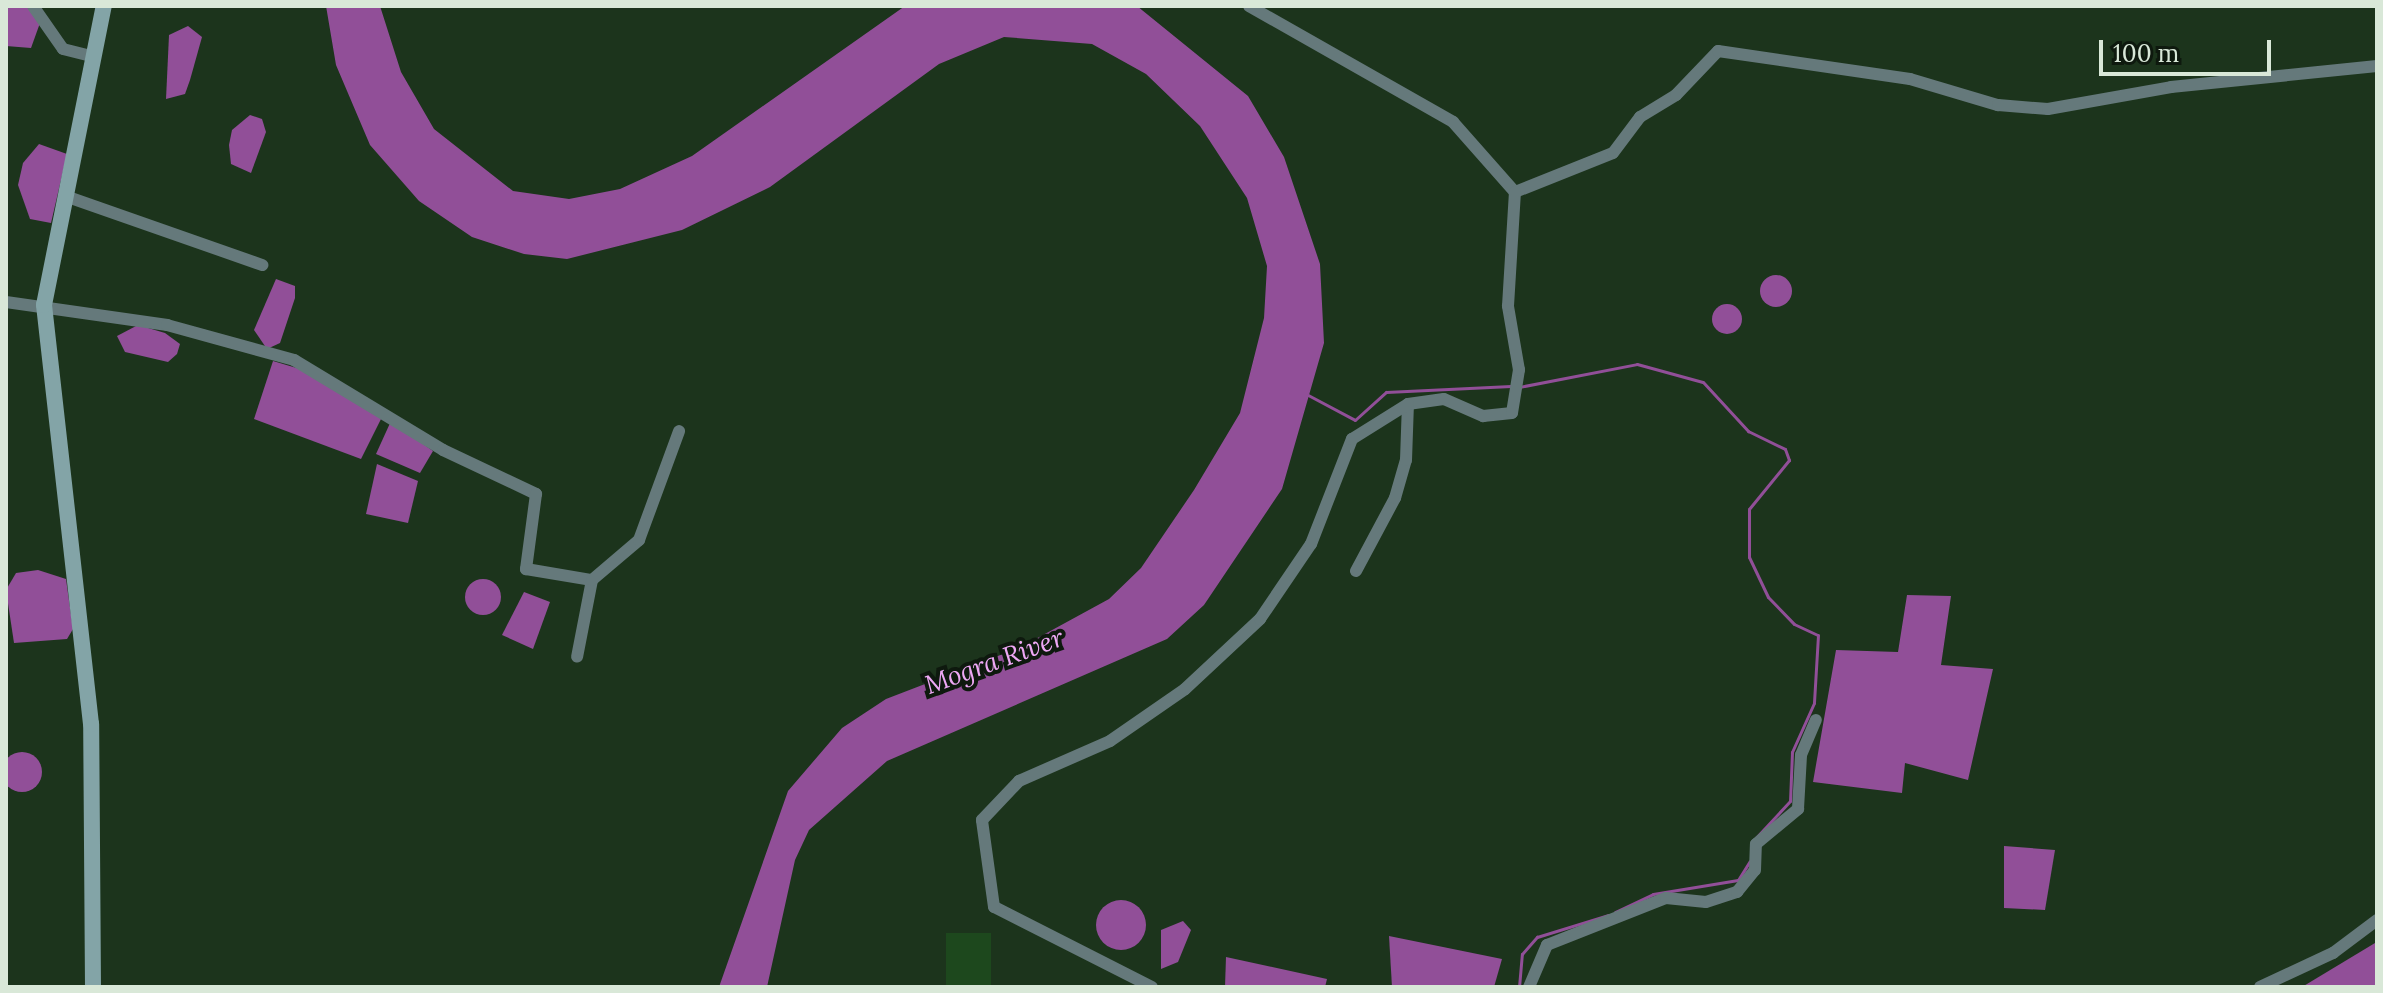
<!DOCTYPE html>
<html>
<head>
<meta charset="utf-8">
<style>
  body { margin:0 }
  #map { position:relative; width:2383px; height:993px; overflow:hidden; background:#1c341c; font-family:Lora,serif }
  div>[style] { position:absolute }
  .green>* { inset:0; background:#1d481d; transform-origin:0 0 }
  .water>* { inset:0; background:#914f98 }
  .round { border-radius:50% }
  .stream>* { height:3px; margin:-1.5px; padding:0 1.5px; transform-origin:1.5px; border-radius:1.5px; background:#914f98 }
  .street>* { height:12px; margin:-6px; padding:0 6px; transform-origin:6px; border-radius:6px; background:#65797b }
  .secondary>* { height:16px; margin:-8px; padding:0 8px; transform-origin:8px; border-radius:8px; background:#83a4a7 }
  span { translate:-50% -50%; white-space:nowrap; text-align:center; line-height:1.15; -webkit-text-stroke:8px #0e190e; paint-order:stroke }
  .water-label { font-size:26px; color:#eea8f5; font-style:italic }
  .frame { position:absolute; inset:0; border:8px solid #d9e8d8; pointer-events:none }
  .scale { position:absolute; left:2099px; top:40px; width:172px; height:36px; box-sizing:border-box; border:4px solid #d9e8d8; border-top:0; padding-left:10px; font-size:24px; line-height:28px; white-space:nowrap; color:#d9e8d8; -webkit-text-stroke:6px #0e190e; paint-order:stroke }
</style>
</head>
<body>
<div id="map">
  <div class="green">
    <div style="left:946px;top:933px;width:45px;height:54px"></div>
  </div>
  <div class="water">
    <div style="clip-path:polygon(6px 6px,33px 6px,40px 23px,31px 48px,6px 46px)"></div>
    <div style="clip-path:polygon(326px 6px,380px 6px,401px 72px,434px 129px,513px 191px,569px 199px,620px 189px,692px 156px,905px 6px,1137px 6px,1248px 96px,1284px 157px,1320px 264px,1324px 343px,1282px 489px,1204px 605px,1167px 639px,887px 761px,809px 830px,795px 860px,767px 987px,719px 987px,788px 791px,842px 728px,886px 699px,1021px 647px,1109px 599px,1141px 568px,1194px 490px,1240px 413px,1264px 318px,1267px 266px,1247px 198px,1200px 126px,1146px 74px,1092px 44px,1004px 37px,939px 64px,770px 187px,682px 230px,567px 259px,524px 254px,472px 237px,419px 201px,370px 145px,336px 65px)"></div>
    <div style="clip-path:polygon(188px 26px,202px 37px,190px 80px,185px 94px,166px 99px,169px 35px)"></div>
    <div style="clip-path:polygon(250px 115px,262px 119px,266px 132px,251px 173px,231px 164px,229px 145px,232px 130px)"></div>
    <div style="clip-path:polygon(39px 144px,67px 154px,51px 223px,30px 219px,18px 185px,23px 163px)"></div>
    <div class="round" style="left:1760px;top:275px;width:32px;height:32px"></div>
    <div style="clip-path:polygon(276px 279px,295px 286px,295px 298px,280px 343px,267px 349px,254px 330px)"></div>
    <div class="round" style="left:1712px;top:304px;width:30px;height:30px"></div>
    <div style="clip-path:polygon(138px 325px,165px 333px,180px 344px,177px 354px,168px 362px,125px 352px,117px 336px)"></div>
    <div style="clip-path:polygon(273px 361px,310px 372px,382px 417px,361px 459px,254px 419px)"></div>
    <div style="clip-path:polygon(391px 421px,433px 451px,420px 473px,376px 454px)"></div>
    <div style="clip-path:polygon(377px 464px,418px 481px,408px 523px,366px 514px)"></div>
    <div style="clip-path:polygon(38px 570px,66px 579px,73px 629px,67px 639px,14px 643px,6px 590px,16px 573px)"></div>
    <div class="round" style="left:465px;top:579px;width:36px;height:36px"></div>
    <div style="clip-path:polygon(524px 592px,550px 602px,533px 649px,502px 635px)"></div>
    <div style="clip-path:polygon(1907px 595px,1951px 596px,1941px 665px,1993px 669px,1968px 780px,1905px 763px,1902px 793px,1813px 782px,1836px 650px,1898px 652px)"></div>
    <div class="round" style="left:2px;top:752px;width:40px;height:40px"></div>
    <div style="clip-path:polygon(2004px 846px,2055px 850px,2045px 910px,2004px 908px)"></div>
    <div class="round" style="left:1096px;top:900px;width:50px;height:50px"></div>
    <div style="clip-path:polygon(1183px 921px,1191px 930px,1178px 962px,1161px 969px,1161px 930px)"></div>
    <div style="clip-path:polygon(1389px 936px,1502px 959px,1494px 987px,1392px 987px)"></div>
    <div style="clip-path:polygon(2375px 943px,2377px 987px,2302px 987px)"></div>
    <div style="clip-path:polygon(1226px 957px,1327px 979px,1325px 987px,1225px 987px)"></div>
  </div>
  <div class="stream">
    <div style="left:1519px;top:387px;width:120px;rotate:-11deg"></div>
    <div style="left:1637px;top:364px;width:68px;rotate:15.3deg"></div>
    <div style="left:1703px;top:382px;width:67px;rotate:47.4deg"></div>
    <div style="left:1748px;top:431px;width:41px;rotate:25.9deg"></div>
    <div style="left:1785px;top:449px;width:12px;rotate:70deg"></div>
    <div style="left:1789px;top:460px;width:63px;rotate:129.2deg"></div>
    <div style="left:1749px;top:509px;width:48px;rotate:90deg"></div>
    <div style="left:1749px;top:557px;width:44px;rotate:64.6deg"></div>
    <div style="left:1768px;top:597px;width:37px;rotate:46deg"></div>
    <div style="left:1794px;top:624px;width:26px;rotate:25deg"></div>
    <div style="left:1818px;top:635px;width:68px;rotate:93.4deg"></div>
    <div style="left:1814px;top:703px;width:54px;rotate:114.2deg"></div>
    <div style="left:1792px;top:752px;width:49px;rotate:92.3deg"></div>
    <div style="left:1790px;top:801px;width:56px;rotate:132.8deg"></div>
    <div style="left:1308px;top:395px;width:53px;rotate:28deg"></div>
    <div style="left:1355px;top:420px;width:42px;rotate:-42.1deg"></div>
    <div style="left:1386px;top:392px;width:125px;rotate:-2.7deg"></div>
    <div style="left:1615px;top:912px;width:42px;rotate:-25.3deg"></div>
    <div style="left:1653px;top:894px;width:86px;rotate:-9.4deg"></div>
    <div style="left:1738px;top:880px;width:22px;rotate:-58deg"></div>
    <div style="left:1519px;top:987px;width:33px;rotate:-85deg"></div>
    <div style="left:1522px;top:954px;width:23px;rotate:-49deg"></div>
    <div style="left:1537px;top:937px;width:74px;rotate:-17.2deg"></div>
  </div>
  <div class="street">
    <div style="left:33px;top:6px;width:52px;rotate:55.1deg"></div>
    <div style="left:63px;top:49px;width:33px;rotate:14deg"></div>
    <div style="left:1249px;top:6px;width:235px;rotate:29.6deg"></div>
    <div style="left:1453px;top:122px;width:94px;rotate:48.5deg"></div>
    <div style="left:1515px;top:192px;width:105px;rotate:-21.7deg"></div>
    <div style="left:1613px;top:153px;width:45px;rotate:-53.1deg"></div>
    <div style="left:1640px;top:117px;width:42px;rotate:-31.4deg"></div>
    <div style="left:1676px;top:95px;width:61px;rotate:-46.3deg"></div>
    <div style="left:1718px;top:51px;width:194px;rotate:8.3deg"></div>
    <div style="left:1910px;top:79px;width:92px;rotate:16.5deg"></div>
    <div style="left:1998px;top:105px;width:50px;rotate:4.6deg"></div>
    <div style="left:2048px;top:109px;width:125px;rotate:-10.1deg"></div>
    <div style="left:2171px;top:87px;width:207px;rotate:-5.8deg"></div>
    <div style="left:68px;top:197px;width:206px;rotate:19.3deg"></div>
    <div style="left:6px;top:302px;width:163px;rotate:8.1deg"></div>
    <div style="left:167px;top:325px;width:132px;rotate:15.4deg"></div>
    <div style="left:294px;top:360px;width:174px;rotate:31.1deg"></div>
    <div style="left:443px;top:450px;width:103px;rotate:25.3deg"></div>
    <div style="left:536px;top:494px;width:76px;rotate:97.6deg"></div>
    <div style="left:526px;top:569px;width:67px;rotate:9.5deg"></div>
    <div style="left:592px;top:580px;width:78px;rotate:101deg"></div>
    <div style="left:1356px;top:571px;width:83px;rotate:-61.9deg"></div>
    <div style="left:1395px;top:498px;width:40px;rotate:-74deg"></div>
    <div style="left:1406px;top:460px;width:56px;rotate:-88deg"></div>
    <div style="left:1408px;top:404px;width:36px;rotate:-8deg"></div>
    <div style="left:1444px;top:399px;width:43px;rotate:23.6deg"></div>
    <div style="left:1483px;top:416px;width:29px;rotate:-6deg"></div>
    <div style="left:1512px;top:413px;width:44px;rotate:-80.8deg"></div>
    <div style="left:1519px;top:370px;width:65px;rotate:-99.8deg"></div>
    <div style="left:1508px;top:306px;width:114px;rotate:-86.5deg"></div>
    <div style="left:592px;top:580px;width:62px;rotate:-40.4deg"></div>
    <div style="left:639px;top:540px;width:116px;rotate:-69.8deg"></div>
    <div style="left:1152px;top:987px;width:177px;rotate:-153.1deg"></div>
    <div style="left:994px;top:907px;width:88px;rotate:-97.9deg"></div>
    <div style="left:982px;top:820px;width:54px;rotate:-46.5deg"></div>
    <div style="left:1019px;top:781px;width:99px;rotate:-23.7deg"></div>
    <div style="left:1110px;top:741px;width:91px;rotate:-34.7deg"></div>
    <div style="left:1185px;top:689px;width:103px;rotate:-43deg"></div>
    <div style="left:1260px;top:619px;width:91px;rotate:-55.8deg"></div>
    <div style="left:1311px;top:544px;width:113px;rotate:-68.7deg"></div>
    <div style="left:1352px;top:439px;width:66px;rotate:-32deg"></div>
    <div style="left:1529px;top:987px;width:46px;rotate:-66.8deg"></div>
    <div style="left:1547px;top:945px;width:128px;rotate:-21.6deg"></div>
    <div style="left:1666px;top:898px;width:40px;rotate:5.7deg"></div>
    <div style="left:1706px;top:902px;width:33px;rotate:-18deg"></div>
    <div style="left:1737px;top:892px;width:28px;rotate:-51deg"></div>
    <div style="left:1755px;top:870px;width:26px;rotate:-88deg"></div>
    <div style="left:1756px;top:844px;width:55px;rotate:-39.8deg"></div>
    <div style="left:1798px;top:809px;width:54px;rotate:-86.8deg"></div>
    <div style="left:1801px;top:755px;width:38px;rotate:-67deg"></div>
    <div style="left:2260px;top:987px;width:81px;rotate:-25deg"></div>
    <div style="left:2333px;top:953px;width:55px;rotate:-36.9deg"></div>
  </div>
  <div class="secondary">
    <div style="left:93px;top:987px;width:263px;rotate:-90.4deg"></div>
    <div style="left:91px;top:724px;width:422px;rotate:-96.4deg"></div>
    <div style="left:44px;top:305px;width:305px;rotate:-78.7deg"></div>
  </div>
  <div class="water-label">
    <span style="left:994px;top:661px;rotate:-20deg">Mogra River</span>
  </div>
  <div class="frame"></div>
  <div class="scale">100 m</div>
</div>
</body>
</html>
